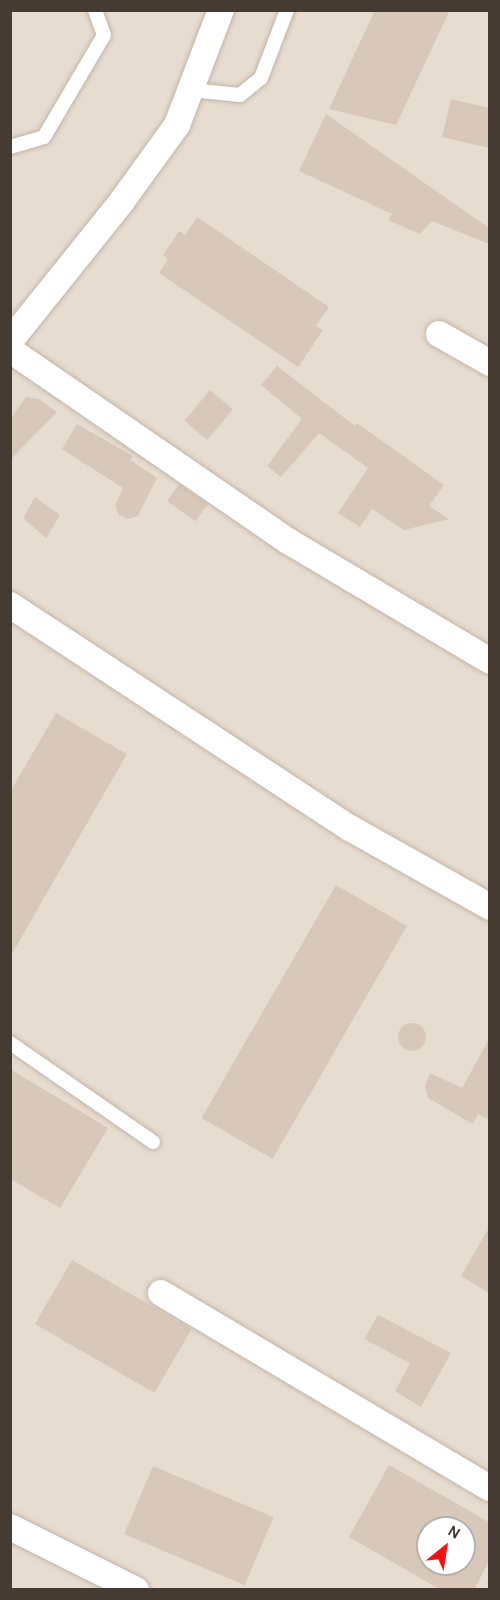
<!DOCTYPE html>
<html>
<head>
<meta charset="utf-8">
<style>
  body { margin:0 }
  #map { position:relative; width:500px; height:1600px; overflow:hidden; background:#f3ebe3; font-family:"Alegreya Sans",sans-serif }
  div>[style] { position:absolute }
  .residential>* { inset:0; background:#e7dcd0 }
  .building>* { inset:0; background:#d8c8ba; transform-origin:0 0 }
  .round { border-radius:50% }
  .roads { filter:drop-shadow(0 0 2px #c2b4a8) drop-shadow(0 0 2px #c2b4a8) }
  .lane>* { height:14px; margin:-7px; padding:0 7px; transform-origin:7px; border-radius:7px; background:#fff }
  .street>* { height:26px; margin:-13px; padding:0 13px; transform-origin:13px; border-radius:13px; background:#fff }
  span { translate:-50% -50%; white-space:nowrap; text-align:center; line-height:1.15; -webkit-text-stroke:4.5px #fff; paint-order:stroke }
  .frame { position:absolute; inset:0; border:12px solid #453b33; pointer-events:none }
  .north { position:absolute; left:416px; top:1516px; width:60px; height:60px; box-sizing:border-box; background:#fff; border:2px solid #b5b1ad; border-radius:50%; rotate:30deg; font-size:16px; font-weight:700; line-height:24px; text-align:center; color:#453b33 }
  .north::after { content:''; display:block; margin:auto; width:21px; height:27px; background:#ff0d0f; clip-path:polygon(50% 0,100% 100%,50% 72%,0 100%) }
</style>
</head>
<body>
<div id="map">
  <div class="residential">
    <div style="clip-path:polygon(evenodd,11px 11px,489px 11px,489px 1589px,11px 1590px,11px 11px,428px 1528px,464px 1528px,464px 1564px,428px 1564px,428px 1528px)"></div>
  </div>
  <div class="building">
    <div style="clip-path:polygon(375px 10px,450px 10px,396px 125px,329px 109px)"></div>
    <div style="clip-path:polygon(451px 99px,489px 108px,489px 148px,442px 137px)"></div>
    <div style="clip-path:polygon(326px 114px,489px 228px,489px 244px,432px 221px,420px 234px,388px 220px,392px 214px,299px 171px)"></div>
    <div style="clip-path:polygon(197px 217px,329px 307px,316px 326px,323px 330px,298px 367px,159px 273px,168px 259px,163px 255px,179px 231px,185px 235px)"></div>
    <div style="clip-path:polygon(277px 366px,355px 426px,357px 423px,444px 485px,429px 506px,449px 519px,404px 530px,372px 509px,360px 527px,338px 513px,368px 468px,319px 433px,281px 477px,267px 466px,302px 419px,261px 385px)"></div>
    <div style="left:210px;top:390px;width:30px;height:40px;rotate:40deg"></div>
    <div style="clip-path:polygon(26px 397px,39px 399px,57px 412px,10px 460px,10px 419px)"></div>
    <div style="clip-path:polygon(77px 424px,133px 456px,130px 460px,157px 478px,138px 516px,128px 519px,119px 515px,115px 505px,123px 488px,62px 449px)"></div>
    <div style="left:179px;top:484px;width:35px;height:21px;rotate:35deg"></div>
    <div style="clip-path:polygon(35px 497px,60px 515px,46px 538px,23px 518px)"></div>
    <div style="clip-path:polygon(56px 713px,127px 754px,10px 957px,10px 792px)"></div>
    <div style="left:336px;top:885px;width:82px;height:269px;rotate:30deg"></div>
    <div class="round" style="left:398px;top:1023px;width:28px;height:28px"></div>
    <div style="clip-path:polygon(489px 1039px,489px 1120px,478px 1114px,473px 1124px,428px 1098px,425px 1086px,430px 1073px,462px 1088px)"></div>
    <div style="clip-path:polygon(10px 1069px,108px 1128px,60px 1208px,10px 1179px)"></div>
    <div style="clip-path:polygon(489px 1228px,489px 1293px,461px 1276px)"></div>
    <div style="left:72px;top:1260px;width:138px;height:74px;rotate:30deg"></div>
    <div style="clip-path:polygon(378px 1315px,451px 1353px,421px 1407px,395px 1391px,410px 1363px,364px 1339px)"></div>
    <div style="clip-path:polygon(evenodd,389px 1465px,489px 1522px,489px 1561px,474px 1590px,441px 1590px,349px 1537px,389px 1465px,428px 1528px,464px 1528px,464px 1564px,428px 1564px,428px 1528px)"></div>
    <div style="left:153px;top:1466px;width:131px;height:74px;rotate:23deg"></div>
  </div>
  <div class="roads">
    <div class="lane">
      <div style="left:191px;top:90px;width:49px;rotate:5.8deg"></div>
      <div style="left:240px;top:95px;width:27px;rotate:-39deg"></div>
      <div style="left:261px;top:78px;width:73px;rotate:-69.1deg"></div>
      <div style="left:10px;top:147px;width:35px;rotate:-16deg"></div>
      <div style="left:44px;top:137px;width:118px;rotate:-59.5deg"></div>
      <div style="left:104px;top:35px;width:27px;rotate:-110deg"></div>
      <div style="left:10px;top:1043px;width:174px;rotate:34.7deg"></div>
    </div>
    <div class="street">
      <div style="left:439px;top:334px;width:59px;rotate:29.6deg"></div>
      <div style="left:10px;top:341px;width:179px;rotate:-51.3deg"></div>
      <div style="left:122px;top:201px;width:94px;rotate:-54.1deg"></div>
      <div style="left:177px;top:125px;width:123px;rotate:-69.1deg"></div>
      <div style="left:10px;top:350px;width:337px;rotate:34.5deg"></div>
      <div style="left:288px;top:541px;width:235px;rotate:30.7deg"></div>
      <div style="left:10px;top:605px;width:407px;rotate:33.3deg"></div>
      <div style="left:350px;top:828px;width:161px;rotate:29.4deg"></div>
      <div style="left:161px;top:1293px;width:382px;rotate:30.7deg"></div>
      <div style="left:10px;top:1527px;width:141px;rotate:26.6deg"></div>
    </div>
  </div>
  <div class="frame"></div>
  <div class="north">N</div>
</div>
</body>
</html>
